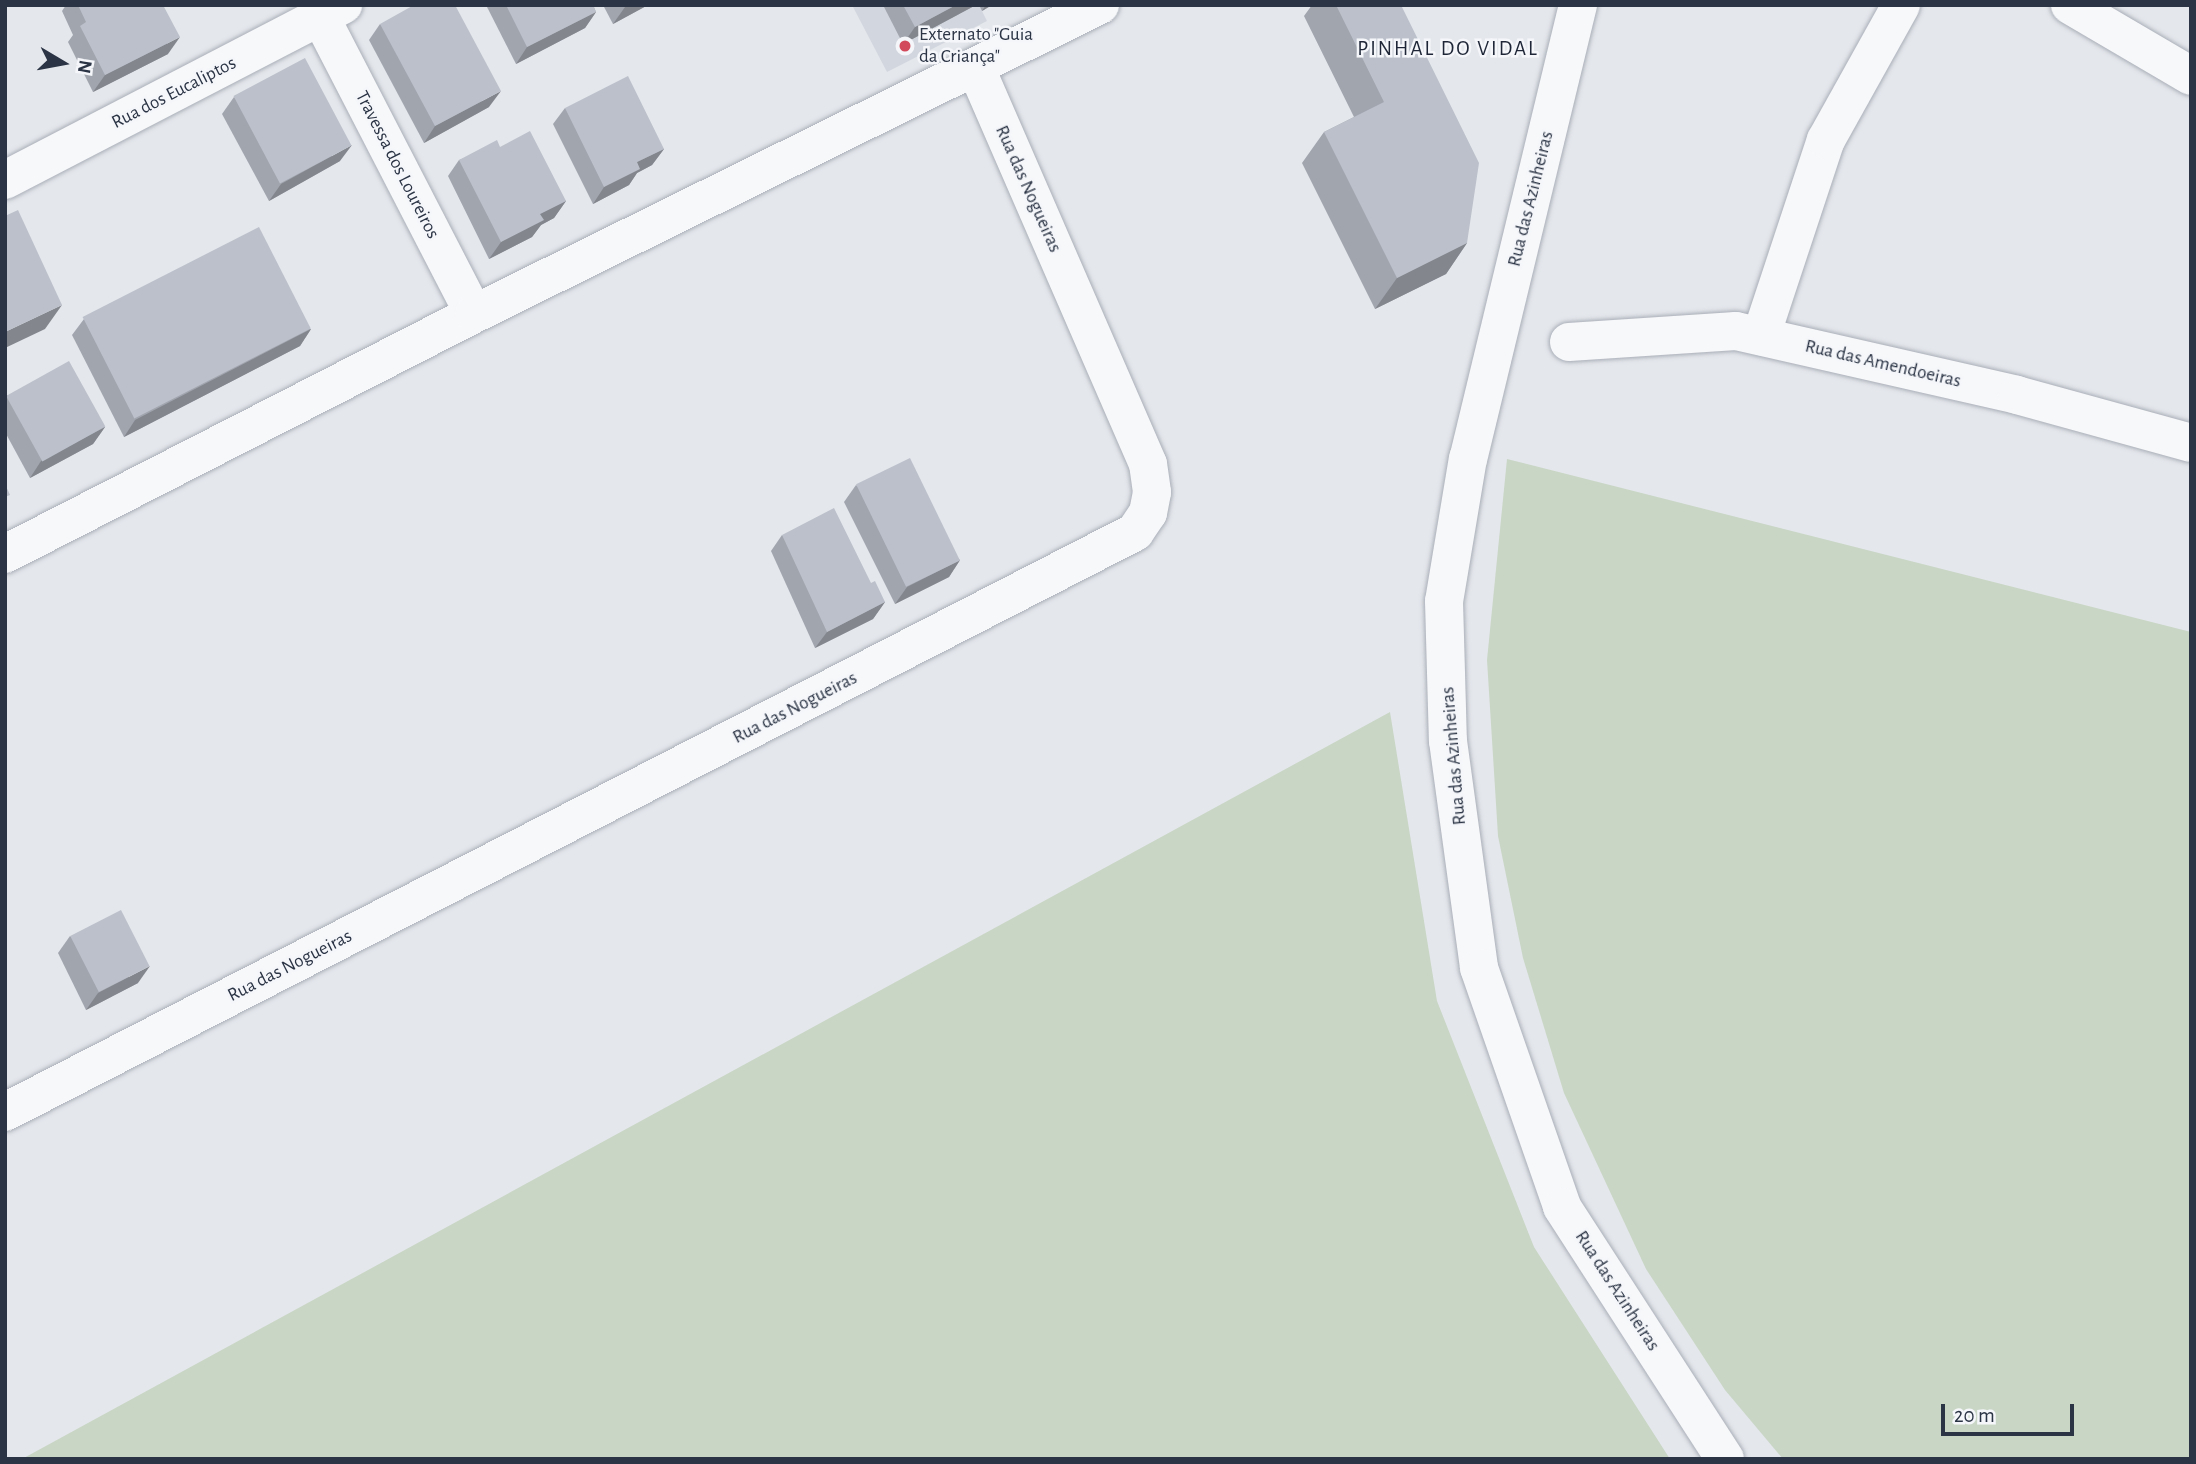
<!DOCTYPE html>
<html>
<head>
<meta charset="utf-8">
<style>
  body { margin:0 }
  #map { position:relative; width:2196px; height:1464px; overflow:hidden; background:#e4e7ec; font-family:"Alegreya Sans",sans-serif }
  div>[style] { position:absolute }
  .built>* { inset:0; background:#d2d6de }
  .green>* { inset:0; background:#c9d6c5 }
  .roads { filter:drop-shadow(0 0 2px #a9aeb7) drop-shadow(0 0 2px #a9aeb7) }
  .minor>* { height:38px; margin:-19px; padding:0 19px; transform-origin:19px; border-radius:19px; background:#f7f8fa }
  .wall>* { inset:0; background:#a1a5ae }
  .shaded-wall>* { inset:0; background:#83868d }
  .building>* { inset:0; background:#bbc0ca; transform-origin:0 0 }
  .dots>* { width:19px; height:19px; translate:-50% -50%; box-sizing:border-box; border:4px solid #f4f6f9; border-radius:50% }
  span { translate:-50% -50%; white-space:nowrap; text-align:center; line-height:1.15; -webkit-text-stroke:5px #f4f6f9; paint-order:stroke }
  .poi-label { font-size:19px; color:#2b3445 }
  .left { translate:0 -50%; text-align:left }
  .street-label { font-size:19px; color:#2b3445 }
  .neighbourhood-label { font-size:21px; color:#1d2536; letter-spacing:2px }
  .frame { position:absolute; inset:0; border:7px solid #2b3445; pointer-events:none }
  .north { position:absolute; left:28px; top:28px; width:70px; height:70px; -webkit-text-stroke:5px #f4f6f9; paint-order:stroke; rotate:100deg; font-size:19px; font-weight:700; line-height:28px; text-align:center; color:#2b3445 }
  .north::after { content:''; display:block; margin:auto; width:24px; height:32px; background:#2b3445; clip-path:polygon(50% 0,100% 100%,50% 72%,0 100%) }
  .scale { position:absolute; left:1941px; top:1404px; width:133px; height:32px; box-sizing:border-box; border:4px solid #2b3445; border-top:0; padding-left:9px; font-size:21px; line-height:24px; white-space:nowrap; color:#2b3445; -webkit-text-stroke:5px #f4f6f9; paint-order:stroke }
</style>
</head>
<body>
<div id="map">
  <div class="built">
    <div style="clip-path:polygon(852px 5px,979px 5px,987px 21px,887px 72px)"></div>
  </div>
  <div class="green">
    <div style="clip-path:polygon(1507px 459px,2191px 632px,2191px 1459px,1783px 1459px,1725px 1390px,1646px 1269px,1564px 1093px,1523px 958px,1498px 836px,1487px 660px)"></div>
    <div style="clip-path:polygon(1390px 712px,1437px 1001px,1534px 1247px,1670px 1459px,22px 1459px)"></div>
  </div>
  <div class="roads">
    <div class="minor">
      <div style="left:1578px;top:5px;width:466px;rotate:103.6deg"></div>
      <div style="left:1468px;top:458px;width:145px;rotate:99.5deg"></div>
      <div style="left:1444px;top:601px;width:140px;rotate:88.4deg"></div>
      <div style="left:1448px;top:741px;width:229px;rotate:82.2deg"></div>
      <div style="left:1479px;top:968px;width:253px;rotate:70.8deg"></div>
      <div style="left:1562px;top:1207px;width:300px;rotate:57.1deg"></div>
      <div style="left:2070px;top:5px;width:140px;rotate:30.4deg"></div>
      <div style="left:320px;top:16px;width:335px;rotate:62.7deg"></div>
      <div style="left:5px;top:180px;width:381px;rotate:-27.4deg"></div>
      <div style="left:1761px;top:336px;width:206px;rotate:-71.7deg"></div>
      <div style="left:1826px;top:140px;width:154px;rotate:-60.9deg"></div>
      <div style="left:1569px;top:342px;width:167px;rotate:-3.8deg"></div>
      <div style="left:1736px;top:331px;width:288px;rotate:12.8deg"></div>
      <div style="left:2017px;top:395px;width:180px;rotate:15.4deg"></div>
      <div style="left:5px;top:554px;width:527px;rotate:-27.1deg"></div>
      <div style="left:474px;top:314px;width:698px;rotate:-26.27deg"></div>
      <div style="left:5px;top:1112px;width:1270px;rotate:-27.17deg"></div>
      <div style="left:1135px;top:532px;width:23px;rotate:-56deg"></div>
      <div style="left:1148px;top:513px;width:21px;rotate:-79deg"></div>
      <div style="left:1152px;top:492px;width:28px;rotate:-98deg"></div>
      <div style="left:1148px;top:464px;width:431px;rotate:-113.5deg"></div>
    </div>
  </div>
  <div class="wall">
    <div style="clip-path:polygon(66px 5px,163px 5px,168px 54px,93px 92px,68px 42px,73px 35px,62px 11px)"></div>
    <div style="clip-path:polygon(486px 5px,593px 5px,596px 12px,585px 28px,516px 64px)"></div>
    <div style="clip-path:polygon(603px 5px,648px 5px,613px 24px)"></div>
    <div style="clip-path:polygon(883px 5px,976px 5px,903px 44px)"></div>
    <div style="clip-path:polygon(979px 5px,992px 5px,982px 11px)"></div>
    <div style="clip-path:polygon(1312px 5px,1401px 5px,1467px 243px,1446px 274px,1375px 309px,1302px 163px,1324px 132px,1354px 117px,1304px 16px)"></div>
    <div style="clip-path:polygon(380px 24px,489px 107px,424px 143px,369px 40px)"></div>
    <div style="clip-path:polygon(234px 97px,340px 161px,269px 201px,222px 114px)"></div>
    <div style="clip-path:polygon(565px 108px,664px 149px,652px 165px,637px 173px,629px 185px,593px 204px,553px 124px)"></div>
    <div style="clip-path:polygon(500px 147px,566px 201px,554px 218px,541px 225px,532px 237px,489px 259px,448px 176px,459px 160px)"></div>
    <div style="clip-path:polygon(84px 319px,311px 329px,300px 346px,124px 437px,72px 335px)"></div>
    <div style="clip-path:polygon(6px 395px,105px 427px,93px 444px,30px 478px,5px 432px)"></div>
    <div style="clip-path:polygon(856px 485px,960px 560px,949px 577px,895px 604px,844px 502px)"></div>
    <div style="clip-path:polygon(782px 535px,885px 602px,873px 619px,815px 648px,771px 551px)"></div>
    <div style="clip-path:polygon(70px 936px,138px 983px,86px 1010px,58px 953px)"></div>
  </div>
  <div class="shaded-wall">
    <div style="clip-path:polygon(629px 5px,648px 5px,613px 24px,625px 7px)"></div>
    <div style="clip-path:polygon(956px 5px,976px 5px,903px 44px,915px 27px)"></div>
    <div style="clip-path:polygon(986px 5px,992px 5px,982px 11px)"></div>
    <div style="clip-path:polygon(596px 12px,585px 28px,516px 64px,527px 47px)"></div>
    <div style="clip-path:polygon(180px 37px,168px 54px,93px 92px,105px 75px)"></div>
    <div style="clip-path:polygon(501px 91px,489px 107px,424px 143px,435px 126px)"></div>
    <div style="clip-path:polygon(352px 145px,340px 161px,269px 201px,281px 184px)"></div>
    <div style="clip-path:polygon(664px 149px,652px 165px,637px 173px,629px 185px,593px 204px,604px 187px,637px 162px)"></div>
    <div style="clip-path:polygon(566px 201px,554px 218px,541px 225px,532px 237px,489px 259px,501px 242px,540px 214px)"></div>
    <div style="clip-path:polygon(1467px 243px,1446px 274px,1375px 309px,1397px 278px)"></div>
    <div style="clip-path:polygon(62px 305px,45px 329px,5px 348px,5px 332px)"></div>
    <div style="clip-path:polygon(311px 329px,300px 346px,124px 437px,135px 420px)"></div>
    <div style="clip-path:polygon(105px 427px,93px 444px,30px 478px,41px 461px)"></div>
    <div style="clip-path:polygon(960px 560px,949px 577px,895px 604px,907px 587px)"></div>
    <div style="clip-path:polygon(885px 602px,873px 619px,815px 648px,827px 632px)"></div>
    <div style="clip-path:polygon(150px 966px,138px 983px,86px 1010px,98px 993px)"></div>
  </div>
  <div class="building">
    <div style="clip-path:polygon(78px 5px,163px 5px,180px 37px,105px 75px,80px 26px,86px 22px)"></div>
    <div style="clip-path:polygon(414px 5px,455px 5px,501px 91px,435px 126px,380px 24px)"></div>
    <div style="clip-path:polygon(506px 5px,593px 5px,596px 12px,527px 47px)"></div>
    <div style="clip-path:polygon(903px 5px,956px 5px,915px 27px)"></div>
    <div style="clip-path:polygon(1336px 5px,1401px 5px,1479px 163px,1467px 243px,1397px 278px,1324px 132px,1384px 102px)"></div>
    <div style="left:305px;top:58px;width:99px;height:81px;rotate:62deg"></div>
    <div style="clip-path:polygon(628px 76px,664px 149px,637px 162px,640px 169px,604px 187px,565px 108px)"></div>
    <div style="clip-path:polygon(530px 131px,566px 201px,540px 214px,544px 220px,501px 242px,459px 160px,497px 140px,500px 147px)"></div>
    <div style="clip-path:polygon(18px 210px,62px 305px,5px 332px,5px 216px)"></div>
    <div style="left:259px;top:227px;width:114px;height:198px;rotate:63deg"></div>
    <div style="left:69px;top:361px;width:75px;height:72px;rotate:61deg"></div>
    <div style="left:910px;top:458px;width:114px;height:60px;rotate:64deg"></div>
    <div style="clip-path:polygon(5px 484px,10px 495px,5px 497px)"></div>
    <div style="clip-path:polygon(834px 508px,871px 583px,875px 581px,885px 602px,827px 632px,782px 535px)"></div>
    <div style="left:121px;top:910px;width:63px;height:57px;rotate:63deg"></div>
  </div>
  <div class="dots">
    <div style="left:905px;top:46px;background:#d1495b"></div>
  </div>
  <div class="poi-label">
    <span class="left" style="left:919px;top:46px">Externato "Guia<br>da Criança"</span>
  </div>
  <div class="street-label">
    <span style="left:174px;top:93px;rotate:-27deg">Rua dos Eucaliptos</span>
    <span style="left:397px;top:165px;rotate:63deg">Travessa dos Loureiros</span>
    <span style="left:1028px;top:189px;rotate:66deg">Rua das Nogueiras</span>
    <span style="left:1531px;top:199px;rotate:-76deg">Rua das Azinheiras</span>
    <span style="left:1883px;top:364px;rotate:13deg">Rua das Amendoeiras</span>
    <span style="left:795px;top:708px;rotate:-27deg">Rua das Nogueiras</span>
    <span style="left:1454px;top:756px;rotate:-95deg">Rua das Azinheiras</span>
    <span style="left:290px;top:966px;rotate:-27deg">Rua das Nogueiras</span>
    <span style="left:1617px;top:1291px;rotate:57deg">Rua das Azinheiras</span>
  </div>
  <div class="neighbourhood-label">
    <span style="left:1448px;top:49px">PINHAL DO VIDAL</span>
  </div>
  <div class="frame"></div>
  <div class="north">N</div>
  <div class="scale">20 m</div>
</div>
</body>
</html>
